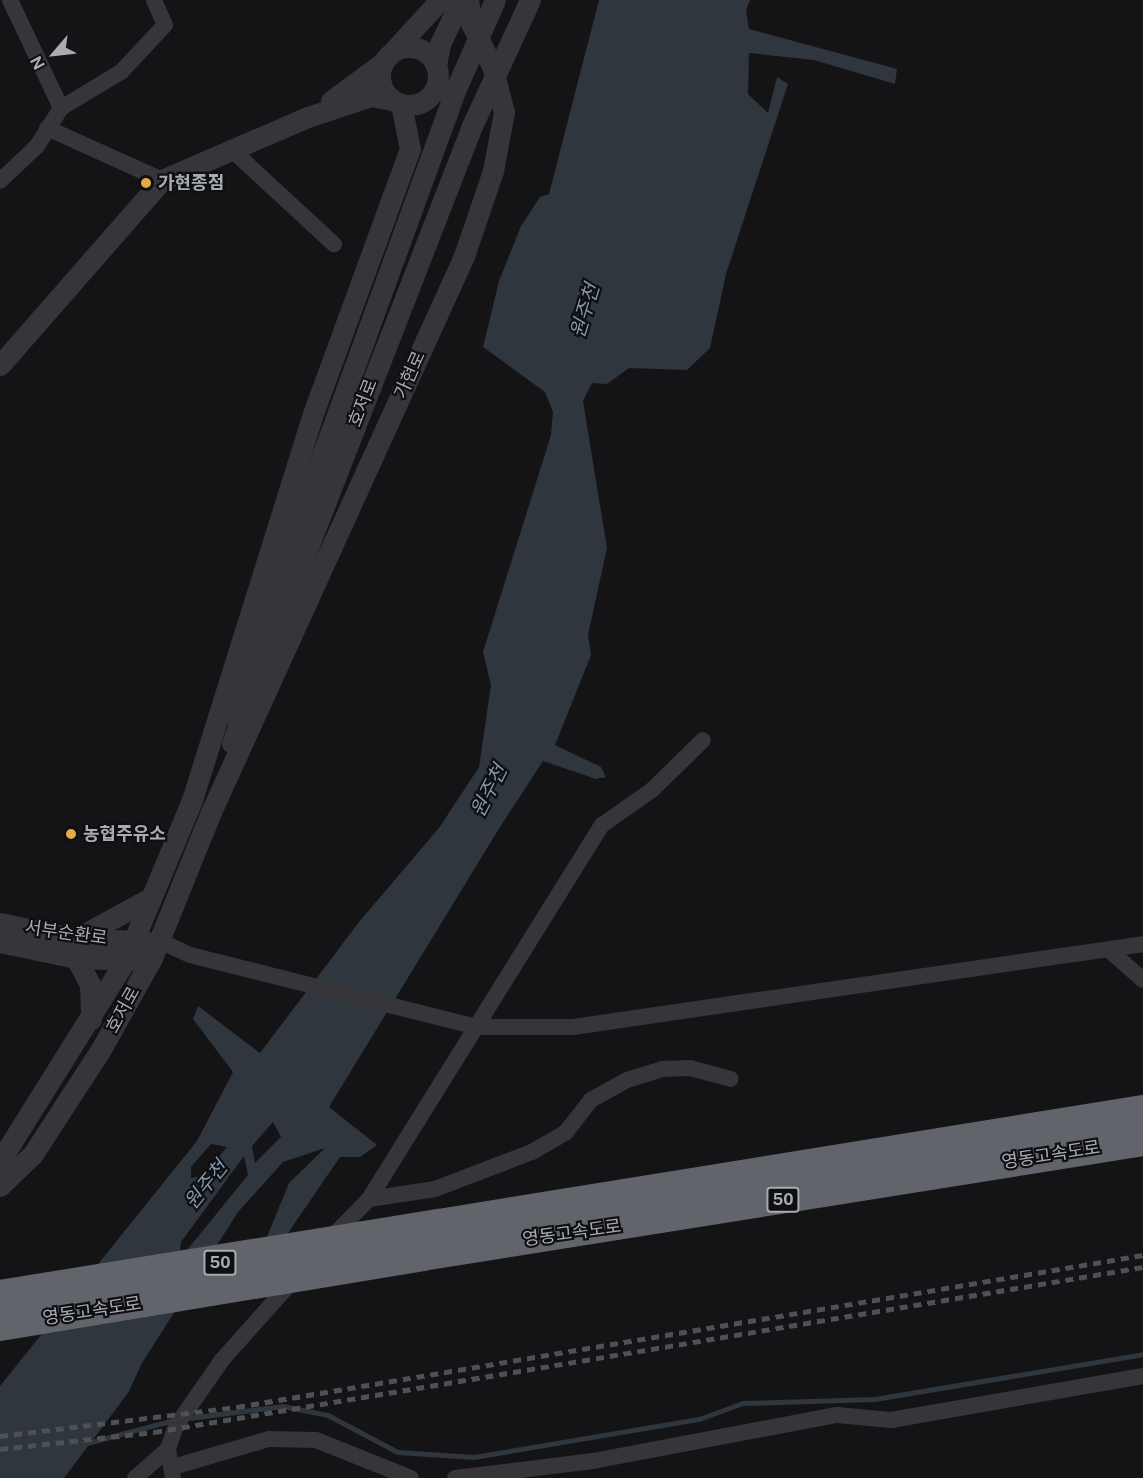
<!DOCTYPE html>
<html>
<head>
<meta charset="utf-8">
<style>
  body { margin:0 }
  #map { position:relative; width:1143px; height:1478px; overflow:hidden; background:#141416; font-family:"Public Sans","Noto Sans KR",sans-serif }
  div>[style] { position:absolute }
  .water>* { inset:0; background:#2f363d }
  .stream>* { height:4.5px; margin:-2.25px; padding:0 2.25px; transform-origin:2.25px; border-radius:2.25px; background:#2f363d }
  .minor>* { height:16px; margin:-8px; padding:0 8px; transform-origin:8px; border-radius:8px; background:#36363a }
  .tertiary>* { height:21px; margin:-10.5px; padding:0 10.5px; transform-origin:10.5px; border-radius:10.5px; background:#36363a }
  .tertiary>.ring { margin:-10.5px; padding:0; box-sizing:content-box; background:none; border:21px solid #36363a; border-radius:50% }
  .motorway>* { height:32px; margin:-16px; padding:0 16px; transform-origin:16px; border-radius:16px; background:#62646b }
  .rail>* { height:4.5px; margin-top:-2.25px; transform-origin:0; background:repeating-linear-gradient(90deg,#4f5055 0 8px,transparent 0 14px) }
  .tertiary-bridge>* { height:21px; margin:-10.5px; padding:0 10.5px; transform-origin:10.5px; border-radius:10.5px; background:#36363a }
  .motorway-bridge>* { height:32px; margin:-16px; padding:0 16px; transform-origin:16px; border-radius:16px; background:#62646b }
  .dots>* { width:16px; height:16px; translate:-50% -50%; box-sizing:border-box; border:3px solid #0f0f11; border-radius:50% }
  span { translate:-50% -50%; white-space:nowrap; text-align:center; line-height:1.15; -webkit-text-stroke:4.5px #0f0f11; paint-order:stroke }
  .shield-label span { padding:2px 4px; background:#0f0f11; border:2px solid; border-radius:4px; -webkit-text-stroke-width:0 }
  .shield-label { font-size:16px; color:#a7abb4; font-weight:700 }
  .poi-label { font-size:18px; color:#a7abb4; font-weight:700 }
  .left { translate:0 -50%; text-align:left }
  .street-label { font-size:18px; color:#a7abb4 }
  .water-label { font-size:20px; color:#8198ac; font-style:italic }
  .north { position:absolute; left:24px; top:24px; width:60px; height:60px; -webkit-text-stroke:4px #0f0f11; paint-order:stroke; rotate:242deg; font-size:16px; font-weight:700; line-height:24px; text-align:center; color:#a7abb4 }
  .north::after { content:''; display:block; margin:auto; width:21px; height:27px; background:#a7abb4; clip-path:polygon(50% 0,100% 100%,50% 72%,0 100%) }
</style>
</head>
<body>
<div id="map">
  <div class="water">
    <div style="clip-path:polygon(evenodd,599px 0,750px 0,746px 10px,749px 29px,897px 69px,895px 84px,814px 60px,749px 53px,748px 94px,768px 113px,777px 77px,788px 84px,726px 274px,710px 348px,687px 370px,629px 368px,607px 384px,592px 383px,583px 401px,607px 548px,588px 635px,591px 655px,555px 745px,601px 767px,606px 777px,596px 779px,543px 761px,500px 827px,329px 1107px,377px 1145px,360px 1157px,340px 1157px,277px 1249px,264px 1244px,289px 1183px,325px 1148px,283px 1162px,238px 1212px,142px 1363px,128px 1393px,64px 1478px,0 1478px,0 1386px,197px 1141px,233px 1072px,193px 1019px,198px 1006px,260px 1053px,359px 922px,439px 828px,479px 767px,491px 685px,483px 652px,551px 435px,553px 412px,545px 392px,483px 347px,499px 281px,521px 226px,540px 197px,549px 194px,599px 0,273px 1122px,281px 1137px,255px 1163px,252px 1146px,273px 1122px,599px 0,211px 1144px,227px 1147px,202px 1176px,191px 1178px,191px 1167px,211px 1144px,599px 0,244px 1156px,248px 1175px,179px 1260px,181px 1242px,244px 1156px)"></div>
  </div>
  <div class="stream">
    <div style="left:189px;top:1418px;width:95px;rotate:-7.3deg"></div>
    <div style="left:283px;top:1406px;width:46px;rotate:11.3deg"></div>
    <div style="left:328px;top:1415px;width:79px;rotate:27.9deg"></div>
    <div style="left:398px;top:1452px;width:76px;rotate:3.8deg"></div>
    <div style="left:474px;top:1457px;width:228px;rotate:-9.6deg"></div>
    <div style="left:699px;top:1419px;width:47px;rotate:-20deg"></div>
    <div style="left:743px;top:1403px;width:132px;rotate:-1.7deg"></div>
    <div style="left:875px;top:1399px;width:272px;rotate:-9.5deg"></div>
    <div style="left:87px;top:1443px;width:90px;rotate:-14.8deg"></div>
  </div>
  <div class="minor">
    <div style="left:10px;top:0;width:119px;rotate:64.7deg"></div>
    <div style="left:47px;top:128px;width:126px;rotate:24.3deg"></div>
    <div style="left:232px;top:150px;width:139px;rotate:42.7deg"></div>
    <div style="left:0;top:181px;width:51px;rotate:-43.4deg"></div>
    <div style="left:37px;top:146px;width:45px;rotate:-57.7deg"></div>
    <div style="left:61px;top:108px;width:70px;rotate:-31deg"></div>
    <div style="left:121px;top:72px;width:64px;rotate:-46.9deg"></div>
    <div style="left:165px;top:25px;width:27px;rotate:-114deg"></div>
    <div style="left:160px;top:941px;width:33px;rotate:25deg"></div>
    <div style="left:190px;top:955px;width:296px;rotate:14.1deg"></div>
    <div style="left:477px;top:1027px;width:96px"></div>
    <div style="left:573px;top:1027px;width:576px;rotate:-8.28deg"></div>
    <div style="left:1109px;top:950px;width:45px;rotate:41.4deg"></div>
    <div style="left:369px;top:1199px;width:67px;rotate:-8.6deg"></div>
    <div style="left:435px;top:1189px;width:104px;rotate:-20.9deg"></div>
    <div style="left:532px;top:1152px;width:39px;rotate:-30deg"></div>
    <div style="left:566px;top:1132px;width:41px;rotate:-52deg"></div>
    <div style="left:591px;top:1100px;width:41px;rotate:-29.1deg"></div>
    <div style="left:627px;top:1080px;width:37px;rotate:-17deg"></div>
    <div style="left:662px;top:1069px;width:28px;rotate:-2deg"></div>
    <div style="left:690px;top:1068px;width:42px;rotate:15deg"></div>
    <div style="left:328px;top:1241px;width:59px;rotate:-45.7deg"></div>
    <div style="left:369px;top:1199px;width:441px;rotate:-58.1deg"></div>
    <div style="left:602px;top:825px;width:61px;rotate:-35deg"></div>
    <div style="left:652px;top:790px;width:71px;rotate:-44.4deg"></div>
    <div style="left:173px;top:1467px;width:100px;rotate:-16.3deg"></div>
    <div style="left:269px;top:1439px;width:47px;rotate:1.2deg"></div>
    <div style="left:316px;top:1440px;width:102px;rotate:21.8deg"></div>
    <div style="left:135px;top:1478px;width:44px;rotate:-41.3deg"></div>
    <div style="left:173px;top:1478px;width:29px;rotate:-100deg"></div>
    <div style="left:168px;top:1449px;width:24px;rotate:-71deg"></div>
    <div style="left:176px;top:1426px;width:80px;rotate:-55.1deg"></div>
    <div style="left:222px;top:1360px;width:110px;rotate:-48.3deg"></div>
    <div style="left:455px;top:1478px;width:139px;rotate:-7deg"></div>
    <div style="left:593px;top:1461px;width:248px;rotate:-10.7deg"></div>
    <div style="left:837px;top:1415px;width:54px;rotate:5.3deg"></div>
    <div style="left:891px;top:1420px;width:256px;rotate:-9.9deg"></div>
  </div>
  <div class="tertiary">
    <div class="ring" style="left:380px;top:47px;width:37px;height:37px"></div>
    <div style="left:395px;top:49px;width:67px;rotate:-47.4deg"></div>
    <div style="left:436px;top:65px;width:21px;rotate:-79deg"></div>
    <div style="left:440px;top:44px;width:49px;rotate:-64.5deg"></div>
    <div style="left:331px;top:101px;width:62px;rotate:-36.5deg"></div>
    <div style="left:0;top:365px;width:246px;rotate:-48.8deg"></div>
    <div style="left:162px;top:180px;width:156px;rotate:-23.4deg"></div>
    <div style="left:305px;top:118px;width:70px;rotate:-18.4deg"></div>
    <div style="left:371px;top:96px;width:21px;rotate:11deg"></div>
    <div style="left:232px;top:743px;width:662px;rotate:-68.75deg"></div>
    <div style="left:0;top:923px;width:78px;rotate:11.9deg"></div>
    <div style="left:76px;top:939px;width:69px;rotate:1.7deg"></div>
    <div style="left:77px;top:938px;width:83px;rotate:-28.7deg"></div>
    <div style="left:0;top:942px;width:78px;rotate:11.9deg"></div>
    <div style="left:76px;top:958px;width:61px;rotate:1.9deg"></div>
    <div style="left:76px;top:958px;width:30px;rotate:62deg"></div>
    <div style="left:90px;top:984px;width:35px;rotate:88deg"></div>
    <div style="left:0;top:1161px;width:236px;rotate:-58deg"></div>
    <div style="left:125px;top:961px;width:174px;rotate:-67.4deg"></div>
    <div style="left:192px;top:800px;width:408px;rotate:-72.6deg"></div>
    <div style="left:314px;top:411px;width:279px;rotate:-69.9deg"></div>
    <div style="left:410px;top:149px;width:46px;rotate:-101.3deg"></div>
    <div style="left:0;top:1186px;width:46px;rotate:-44.1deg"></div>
    <div style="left:33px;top:1154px;width:123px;rotate:-57deg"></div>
    <div style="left:100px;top:1051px;width:107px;rotate:-60.8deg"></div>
    <div style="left:152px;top:958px;width:157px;rotate:-68deg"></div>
    <div style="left:211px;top:812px;width:611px;rotate:-65.53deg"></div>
    <div style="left:464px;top:256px;width:90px;rotate:-71.2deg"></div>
    <div style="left:493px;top:171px;width:60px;rotate:-79.4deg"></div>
    <div style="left:504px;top:112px;width:48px;rotate:-104.6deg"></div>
    <div style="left:492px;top:66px;width:48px;rotate:-116deg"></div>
    <div style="left:471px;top:23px;width:23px;rotate:-97deg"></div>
  </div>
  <div class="motorway">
    <div style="left:439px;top:1225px;width:713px;rotate:-9.2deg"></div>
    <div style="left:422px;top:1255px;width:730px;rotate:-9.06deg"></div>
  </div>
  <div class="rail">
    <div style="left:0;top:1436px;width:239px;rotate:-7deg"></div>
    <div style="left:237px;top:1407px;width:919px;rotate:-9.52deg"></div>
    <div style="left:0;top:1449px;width:155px;rotate:-6.3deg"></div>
    <div style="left:154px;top:1432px;width:1003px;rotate:-9.47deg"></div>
  </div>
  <div class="tertiary-bridge">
    <div style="left:472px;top:126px;width:139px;rotate:-65.3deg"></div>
    <div style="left:228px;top:714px;width:663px;rotate:-69.98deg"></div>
    <div style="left:455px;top:91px;width:99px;rotate:-66.3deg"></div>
  </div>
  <div class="motorway-bridge">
    <div style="left:0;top:1296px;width:445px;rotate:-9.2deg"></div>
    <div style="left:0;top:1325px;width:428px;rotate:-9.4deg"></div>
  </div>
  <div class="dots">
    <div style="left:146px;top:183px;background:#dfac43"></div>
    <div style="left:71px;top:834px;background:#dfac43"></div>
  </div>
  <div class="shield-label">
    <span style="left:783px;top:1200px">50</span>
    <span style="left:220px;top:1263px">50</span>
  </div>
  <div class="poi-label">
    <span class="left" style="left:158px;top:183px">가현종점</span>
    <span class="left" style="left:83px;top:834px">농협주유소</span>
  </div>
  <div class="street-label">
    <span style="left:410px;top:375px;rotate:-66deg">가현로</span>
    <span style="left:363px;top:403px;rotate:-69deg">호저로</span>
    <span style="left:66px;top:933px;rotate:8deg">서부순환로</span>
    <span style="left:123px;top:1010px;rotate:-61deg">호저로</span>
    <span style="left:1051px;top:1155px;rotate:-9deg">영동고속도로</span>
    <span style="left:572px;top:1233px;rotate:-8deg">영동고속도로</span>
    <span style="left:92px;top:1311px;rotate:-9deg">영동고속도로</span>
  </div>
  <div class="water-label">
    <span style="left:585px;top:311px;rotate:-73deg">원주천</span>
    <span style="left:489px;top:791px;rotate:-63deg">원주천</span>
    <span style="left:206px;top:1185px;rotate:-51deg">원주천</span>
  </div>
  <div class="north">N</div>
</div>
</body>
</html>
